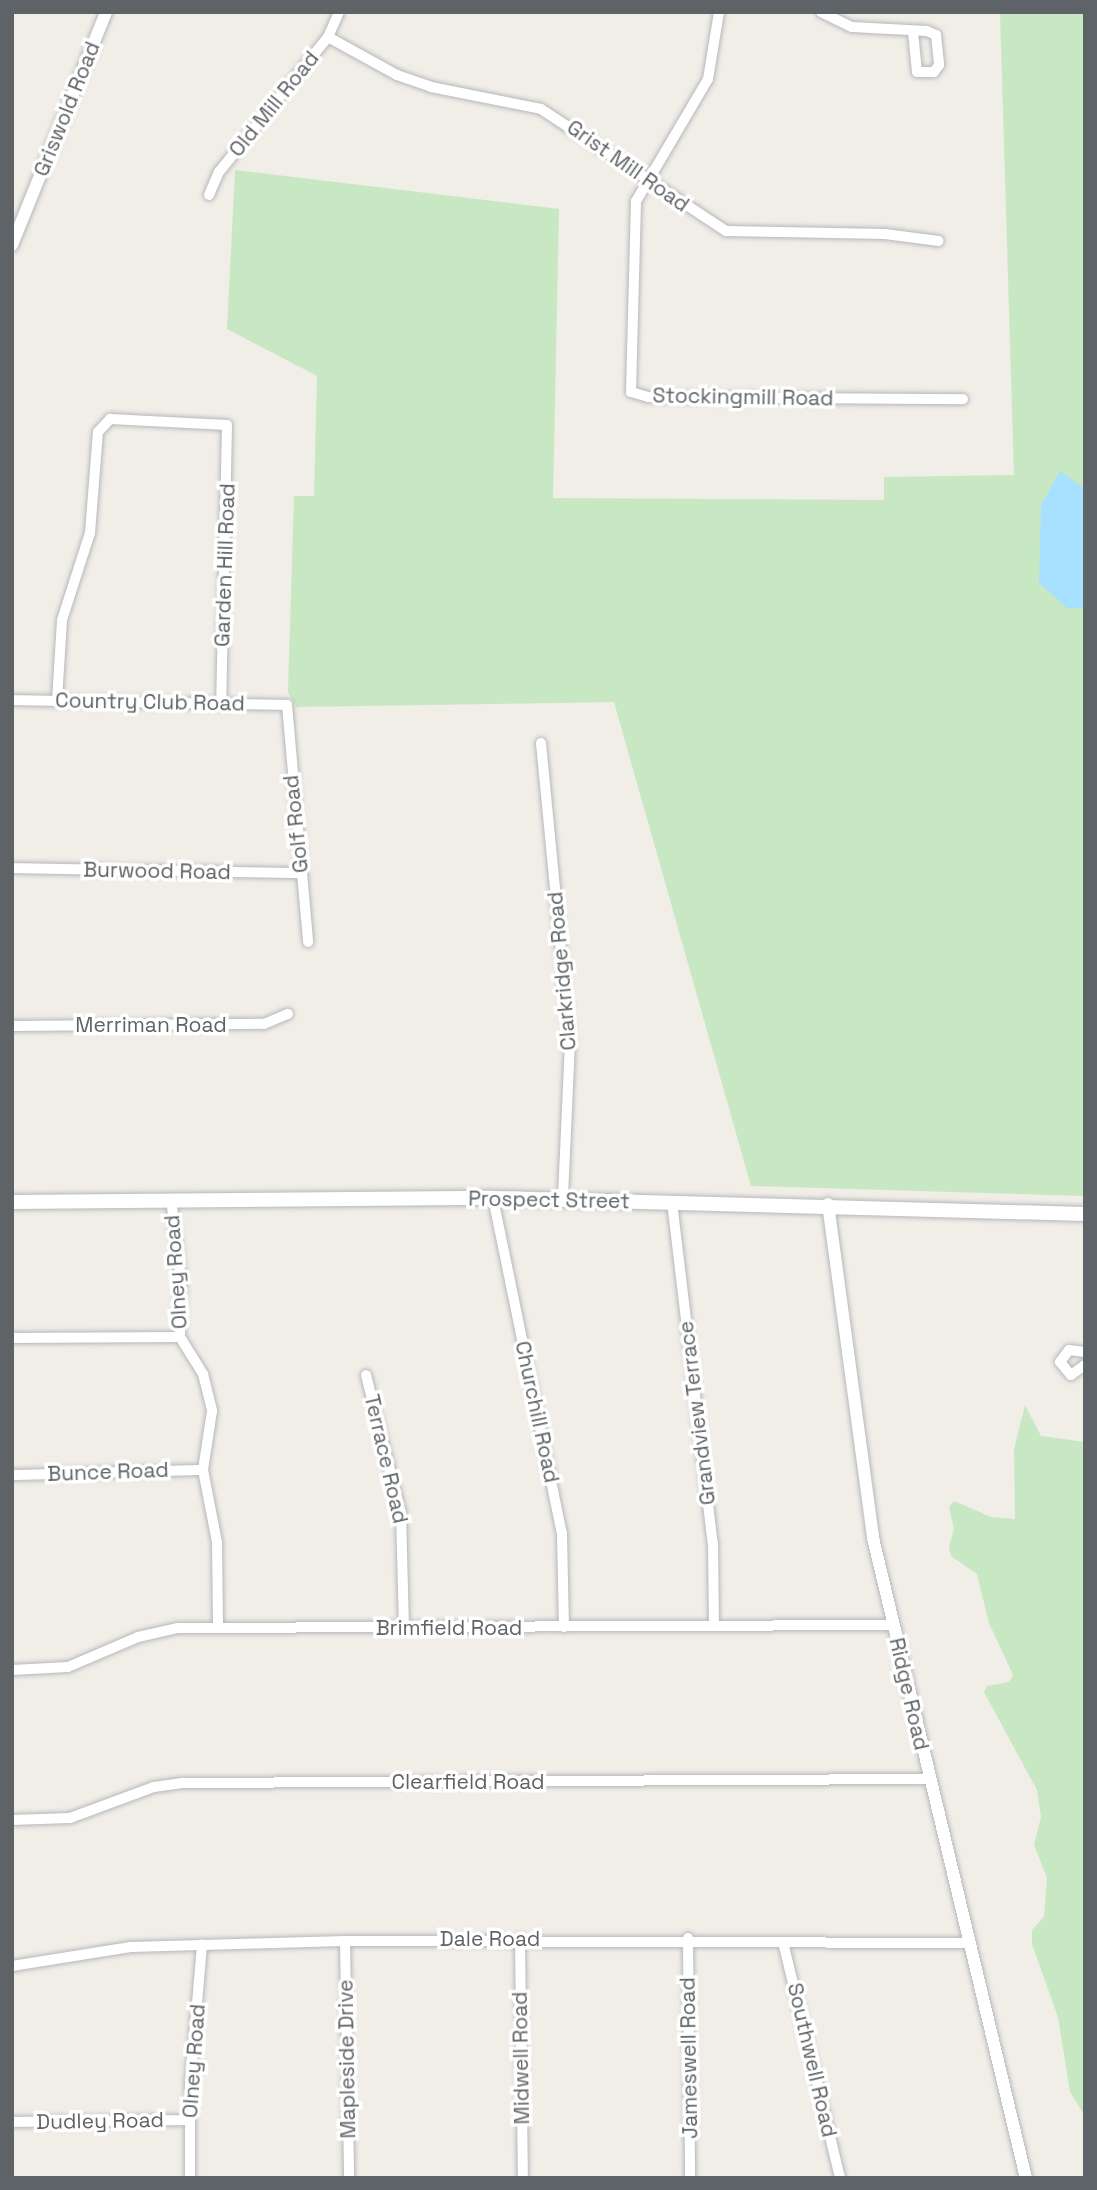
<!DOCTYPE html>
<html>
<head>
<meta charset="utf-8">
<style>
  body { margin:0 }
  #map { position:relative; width:1097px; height:2190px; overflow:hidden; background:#f1ede7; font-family:"Space Grotesk",sans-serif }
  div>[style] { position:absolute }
  .green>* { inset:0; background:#c7e8c3 }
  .water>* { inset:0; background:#a8e1ff }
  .roads { filter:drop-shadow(0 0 2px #b4b8bb) drop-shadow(0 0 2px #b4b8bb) }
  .minor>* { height:10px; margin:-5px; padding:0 5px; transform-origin:5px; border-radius:5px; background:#fff }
  .tertiary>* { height:12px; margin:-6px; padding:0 6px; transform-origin:6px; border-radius:6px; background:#fff }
  .secondary>* { height:14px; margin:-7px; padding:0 7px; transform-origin:7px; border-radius:7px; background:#fff }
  span { translate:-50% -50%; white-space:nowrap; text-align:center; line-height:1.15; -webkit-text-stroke:7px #fff; paint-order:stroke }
  .street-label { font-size:21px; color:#5e6367 }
  .frame { position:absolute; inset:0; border:14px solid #5e6367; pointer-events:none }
</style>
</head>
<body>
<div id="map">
  <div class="green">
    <div style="clip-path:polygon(1000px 12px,1085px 12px,1085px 1196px,751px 1186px,614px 702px,296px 707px,288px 692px,294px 496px,314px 496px,317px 376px,227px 329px,235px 170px,559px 209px,553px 498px,884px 500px,884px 477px,1014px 475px)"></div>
    <div style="clip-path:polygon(1025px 1405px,1041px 1436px,1085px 1442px,1085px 2116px,1070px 2092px,1058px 2017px,1032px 1944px,1032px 1930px,1044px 1917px,1047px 1878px,1034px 1845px,1041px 1817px,1037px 1790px,984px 1692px,987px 1686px,1009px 1682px,1013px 1675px,989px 1623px,977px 1574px,951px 1556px,949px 1547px,954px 1529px,949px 1507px,954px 1501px,991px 1517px,1015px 1519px,1014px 1449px)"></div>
  </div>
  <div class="water">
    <div style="clip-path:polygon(1060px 471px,1085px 489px,1085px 608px,1067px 608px,1039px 583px,1041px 505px)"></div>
  </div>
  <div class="roads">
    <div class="minor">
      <div style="left:719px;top:12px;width:68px;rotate:99.3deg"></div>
      <div style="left:708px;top:79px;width:142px;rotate:120.5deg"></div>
      <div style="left:636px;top:201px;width:191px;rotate:91.5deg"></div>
      <div style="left:631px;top:392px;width:18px;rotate:16deg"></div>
      <div style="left:648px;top:397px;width:315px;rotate:0.4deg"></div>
      <div style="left:821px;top:12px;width:34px;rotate:26deg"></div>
      <div style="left:852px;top:27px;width:75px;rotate:3.1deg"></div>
      <div style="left:927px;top:31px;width:10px;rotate:24deg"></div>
      <div style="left:936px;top:35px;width:30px;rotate:84deg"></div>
      <div style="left:939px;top:65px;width:9px;rotate:126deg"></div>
      <div style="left:934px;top:72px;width:17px;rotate:180deg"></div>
      <div style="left:917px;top:72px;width:40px;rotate:-95.7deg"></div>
      <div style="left:328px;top:37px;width:79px;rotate:28.8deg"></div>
      <div style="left:397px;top:75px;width:36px;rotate:19deg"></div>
      <div style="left:431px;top:87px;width:112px;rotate:11.3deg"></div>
      <div style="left:541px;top:109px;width:222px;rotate:33.4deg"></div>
      <div style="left:726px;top:231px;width:159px;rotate:1.1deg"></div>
      <div style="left:885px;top:234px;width:54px;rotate:7.4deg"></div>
      <div style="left:209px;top:195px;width:25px;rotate:-67deg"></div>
      <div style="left:219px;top:172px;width:174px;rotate:-51.1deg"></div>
      <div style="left:328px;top:37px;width:27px;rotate:-66deg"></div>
      <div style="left:12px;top:700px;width:275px;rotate:1deg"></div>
      <div style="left:287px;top:705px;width:238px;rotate:84.9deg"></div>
      <div style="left:57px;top:700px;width:80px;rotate:-86.4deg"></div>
      <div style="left:62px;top:620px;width:91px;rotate:-72.2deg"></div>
      <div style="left:90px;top:533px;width:101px;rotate:-85.5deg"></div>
      <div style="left:98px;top:432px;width:18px;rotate:-47deg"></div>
      <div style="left:110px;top:419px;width:117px;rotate:2.9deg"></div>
      <div style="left:227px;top:425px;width:279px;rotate:91.2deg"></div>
      <div style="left:541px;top:743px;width:300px;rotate:84.5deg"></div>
      <div style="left:570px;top:1042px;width:157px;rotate:92.6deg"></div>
      <div style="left:12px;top:868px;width:289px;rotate:1deg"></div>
      <div style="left:12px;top:1026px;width:252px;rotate:-0.5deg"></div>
      <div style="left:264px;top:1024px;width:26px;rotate:-23deg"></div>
      <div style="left:493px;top:1198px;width:342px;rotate:78.4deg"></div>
      <div style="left:562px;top:1533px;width:94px;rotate:88.8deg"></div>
      <div style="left:171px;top:1199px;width:81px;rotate:82.9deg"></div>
      <div style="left:181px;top:1279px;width:58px;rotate:91deg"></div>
      <div style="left:180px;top:1337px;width:44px;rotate:58.1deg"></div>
      <div style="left:203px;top:1374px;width:38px;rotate:76deg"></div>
      <div style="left:212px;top:1411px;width:60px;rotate:98.7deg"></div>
      <div style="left:203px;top:1470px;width:73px;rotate:79deg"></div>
      <div style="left:217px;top:1542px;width:86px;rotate:89.3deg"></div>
      <div style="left:672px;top:1202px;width:344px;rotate:83.2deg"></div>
      <div style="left:713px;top:1544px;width:81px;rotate:89.3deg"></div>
      <div style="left:12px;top:1338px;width:168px;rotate:-0.3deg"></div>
      <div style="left:1085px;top:1352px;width:16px;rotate:-173deg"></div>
      <div style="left:1069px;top:1350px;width:15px;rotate:127deg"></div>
      <div style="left:1060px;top:1362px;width:17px;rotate:50deg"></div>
      <div style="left:1071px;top:1375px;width:17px;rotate:-36deg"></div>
      <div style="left:366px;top:1375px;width:142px;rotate:75.8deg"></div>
      <div style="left:401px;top:1513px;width:115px;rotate:88.5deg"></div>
      <div style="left:12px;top:1475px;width:191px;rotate:-1.5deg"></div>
      <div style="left:12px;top:1670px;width:56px;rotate:-3.1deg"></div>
      <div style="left:68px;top:1667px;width:76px;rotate:-23.2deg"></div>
      <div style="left:138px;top:1637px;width:41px;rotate:-12.7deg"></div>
      <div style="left:178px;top:1628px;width:715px;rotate:-0.24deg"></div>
      <div style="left:12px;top:1820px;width:58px;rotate:-2deg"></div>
      <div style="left:70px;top:1818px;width:90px;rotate:-20.3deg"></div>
      <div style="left:154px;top:1787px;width:30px;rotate:-8deg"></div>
      <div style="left:184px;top:1783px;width:745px;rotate:-0.31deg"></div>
      <div style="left:688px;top:1938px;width:240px;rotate:89.5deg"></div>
      <div style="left:520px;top:1939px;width:239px;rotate:89.3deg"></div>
      <div style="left:345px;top:1941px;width:237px;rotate:89deg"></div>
      <div style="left:783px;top:1942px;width:243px;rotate:76.4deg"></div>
      <div style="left:12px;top:1966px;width:120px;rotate:-9.1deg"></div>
      <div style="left:130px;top:1947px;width:215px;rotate:-1.6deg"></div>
      <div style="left:345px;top:1941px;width:625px;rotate:0.18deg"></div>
      <div style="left:12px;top:2122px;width:177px;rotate:-0.6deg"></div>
      <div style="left:190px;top:2178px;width:93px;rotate:-90deg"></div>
      <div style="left:190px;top:2085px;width:141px;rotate:-85.1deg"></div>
    </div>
    <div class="tertiary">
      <div style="left:12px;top:245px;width:251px;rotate:-68deg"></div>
      <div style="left:828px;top:1204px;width:337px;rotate:82.3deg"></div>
      <div style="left:873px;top:1538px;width:658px;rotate:76.56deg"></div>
    </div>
    <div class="secondary">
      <div style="left:12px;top:1202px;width:481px;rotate:-0.5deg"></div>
      <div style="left:493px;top:1198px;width:592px;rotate:1.55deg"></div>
    </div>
  </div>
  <div class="street-label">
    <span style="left:274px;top:104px;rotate:-51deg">Old Mill Road</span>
    <span style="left:67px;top:109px;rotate:-68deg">Griswold Road</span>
    <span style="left:628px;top:166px;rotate:35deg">Grist Mill Road</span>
    <span style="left:743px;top:397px;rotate:1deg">Stockingmill Road</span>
    <span style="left:225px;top:565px;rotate:-88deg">Garden Hill Road</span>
    <span style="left:150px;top:702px;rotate:1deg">Country Club Road</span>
    <span style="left:296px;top:824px;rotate:-96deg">Golf Road</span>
    <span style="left:157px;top:871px;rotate:1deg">Burwood Road</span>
    <span style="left:562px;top:971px;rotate:-95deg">Clarkridge Road</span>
    <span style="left:151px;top:1025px">Merriman Road</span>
    <span style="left:549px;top:1200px;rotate:1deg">Prospect Street</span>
    <span style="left:176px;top:1272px;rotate:-94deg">Olney Road</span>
    <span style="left:537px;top:1412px;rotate:78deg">Churchill Road</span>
    <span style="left:697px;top:1413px;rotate:-97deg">Grandview Terrace</span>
    <span style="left:386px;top:1459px;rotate:77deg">Terrace Road</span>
    <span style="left:108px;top:1472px;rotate:-2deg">Bunce Road</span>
    <span style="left:449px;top:1628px">Brimfield Road</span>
    <span style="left:909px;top:1694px;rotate:77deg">Ridge Road</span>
    <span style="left:468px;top:1782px">Clearfield Road</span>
    <span style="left:490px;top:1939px">Dale Road</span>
    <span style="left:521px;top:2058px;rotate:-91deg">Midwell Road</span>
    <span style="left:689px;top:2058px;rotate:-91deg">Jameswell Road</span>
    <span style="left:347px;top:2059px;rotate:-91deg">Mapleside Drive</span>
    <span style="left:812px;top:2060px;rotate:77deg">Southwell Road</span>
    <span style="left:194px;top:2061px;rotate:-86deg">Olney Road</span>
    <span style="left:100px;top:2121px;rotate:-1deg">Dudley Road</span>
  </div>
  <div class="frame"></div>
</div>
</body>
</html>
